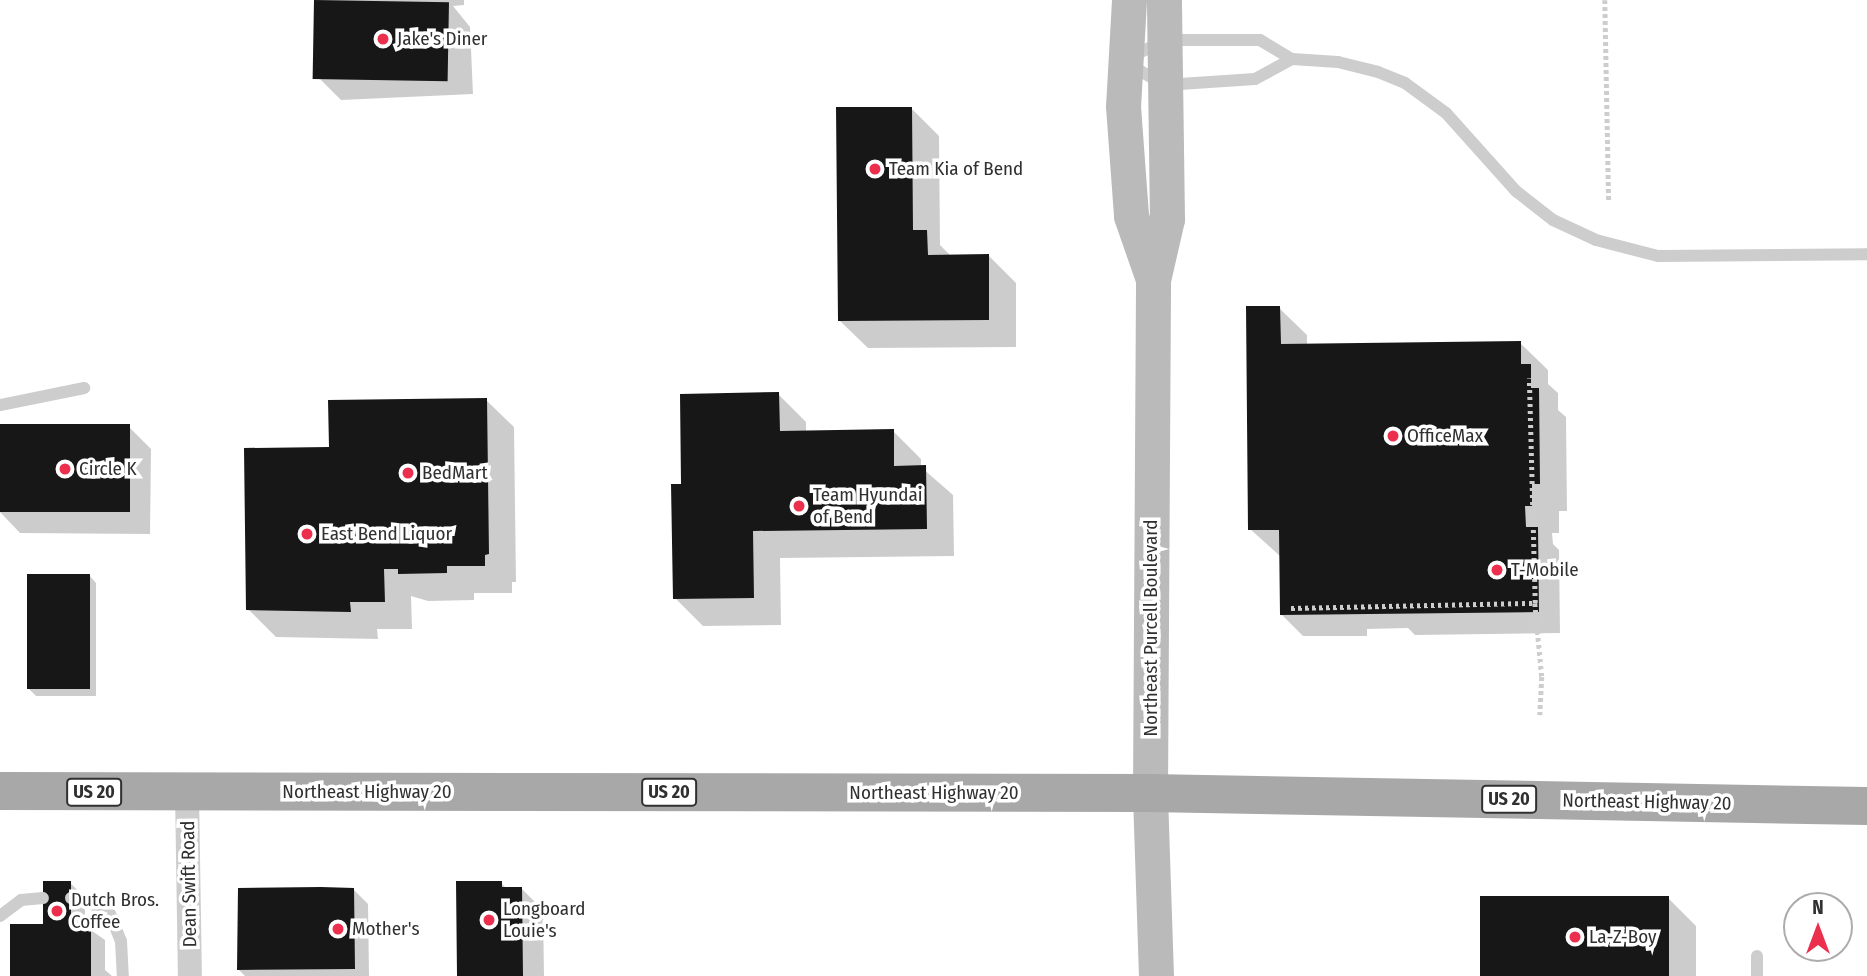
<!DOCTYPE html>
<html>
<head>
<meta charset="utf-8">
<style>
  body { margin:0 }
  #map { position:relative; width:1867px; height:976px; overflow:hidden; background:#fff; font-family:"Fira Sans Condensed",sans-serif }
  div>[style] { position:absolute }
  .shadow>* { inset:0; background:#0003 }
  .building>* { inset:0; background:#171717; transform-origin:0 0 }
  .path>* { height:4.5px; margin-top:-2.25px; transform-origin:0; background:repeating-linear-gradient(90deg,#cdcdcd 0 3.5px,transparent 0 7px) }
  .lane>* { height:12px; margin:-6px; padding:0 6px; transform-origin:6px; border-radius:6px; background:#cdcdcd }
  .street>* { height:24px; margin:-12px; padding:0 12px; transform-origin:12px; border-radius:12px; background:#cdcdcd }
  .secondary>* { height:35px; margin:-17.5px; padding:0 17.5px; transform-origin:17.5px; border-radius:17.5px; background:#bababa }
  .primary>* { height:38px; margin:-19px; padding:0 19px; transform-origin:19px; border-radius:19px; background:#a8a8a8 }
  .dots>* { width:19px; height:19px; translate:-50% -50%; box-sizing:border-box; border:4px solid #fff; border-radius:50% }
  span { translate:-50% -50%; white-space:nowrap; text-align:center; line-height:1.15; -webkit-text-stroke:7px #fff; paint-order:stroke }
  .shield-label span { padding:2px 5px; background:#fff; border:2px solid; border-radius:5px; -webkit-text-stroke-width:0 }
  .shield-label { font-size:18px; color:#303030; font-weight:700 }
  .poi-label { font-size:19px; color:#303030 }
  .left { translate:0 -50%; text-align:left }
  .street-label { font-size:19px; color:#303030 }
  .north { position:absolute; left:1783px; top:892px; width:70px; height:70px; box-sizing:border-box; background:#fff; border:2px solid #acacac; border-radius:50%; rotate:0deg; font-size:19px; font-weight:700; line-height:28px; text-align:center; color:#303030 }
  .north::after { content:''; display:block; margin:auto; width:24px; height:32px; background:#eb2f4c; clip-path:polygon(50% 0,100% 100%,50% 72%,0 100%) }
</style>
</head>
<body>
<div id="map">
  <div class="shadow">
    <div style="clip-path:polygon(315px 0,464px 0,464px 5px,453px 6px,470px 27px,473px 94px,341px 100px,319px 78px)"></div>
    <div style="clip-path:polygon(911px 108px,939px 136px,940px 245px,951px 256px,988px 255px,1016px 283px,1016px 347px,868px 348px,840px 321px)"></div>
    <div style="clip-path:polygon(1279px 308px,1307px 335px,1307px 345px,1520px 343px,1548px 370px,1548px 384px,1558px 393px,1558px 410px,1566px 417px,1567px 511px,1559px 511px,1559px 533px,1552px 533px,1553px 544px,1559px 550px,1560px 633px,1415px 635px,1408px 628px,1367px 629px,1367px 636px,1303px 636px,1281px 614px,1281px 557px,1250px 529px)"></div>
    <div style="clip-path:polygon(778px 394px,806px 422px,806px 432px,893px 431px,921px 459px,921px 467px,953px 495px,954px 556px,780px 558px,781px 625px,703px 626px,675px 598px,683px 486px)"></div>
    <div style="clip-path:polygon(486px 400px,514px 427px,516px 582px,512px 582px,512px 593px,474px 593px,474px 600px,428px 601px,411px 596px,412px 629px,377px 629px,378px 639px,276px 637px,248px 609px,330px 448px)"></div>
    <div style="clip-path:polygon(0 426px,129px 427px,151px 449px,150px 534px,20px 533px,0 512px)"></div>
    <div style="clip-path:polygon(89px 575px,96px 583px,96px 696px,36px 696px,29px 689px)"></div>
    <div style="clip-path:polygon(70px 883px,85px 897px,85px 926px,105px 940px,105px 970px,112px 976px,12px 976px)"></div>
    <div style="clip-path:polygon(501px 883px,507px 889px,522px 889px,543px 910px,544px 976px,458px 976px)"></div>
    <div style="clip-path:polygon(354px 890px,368px 904px,369px 976px,245px 976px,239px 970px)"></div>
    <div style="clip-path:polygon(1668px 898px,1696px 926px,1696px 976px,1483px 976px)"></div>
  </div>
  <div class="building">
    <div style="left:314px;top:0;width:135px;height:79px;rotate:1deg"></div>
    <div style="clip-path:polygon(836px 107px,912px 107px,913px 230px,927px 230px,928px 255px,989px 254px,989px 320px,838px 321px)"></div>
    <div style="clip-path:polygon(1246px 306px,1280px 306px,1281px 344px,1521px 341px,1521px 364px,1531px 364px,1531px 388px,1539px 388px,1540px 484px,1532px 484px,1532px 506px,1525px 506px,1526px 527px,1538px 527px,1539px 612px,1280px 615px,1279px 530px,1248px 530px)"></div>
    <div style="clip-path:polygon(779px 392px,780px 431px,894px 429px,894px 466px,926px 465px,927px 529px,753px 531px,754px 598px,673px 599px,671px 484px,681px 484px,680px 394px)"></div>
    <div style="clip-path:polygon(487px 398px,489px 554px,485px 555px,485px 566px,447px 566px,447px 573px,398px 574px,398px 569px,384px 569px,385px 602px,350px 602px,351px 612px,246px 610px,244px 448px,329px 447px,328px 400px)"></div>
    <div style="left:0;top:424px;width:130px;height:88px"></div>
    <div style="left:27px;top:574px;width:63px;height:115px"></div>
    <div style="clip-path:polygon(43px 881px,71px 881px,71px 924px,91px 924px,91px 976px,10px 976px,10px 924px,43px 924px)"></div>
    <div style="clip-path:polygon(456px 881px,502px 881px,502px 887px,522px 887px,523px 976px,457px 976px)"></div>
    <div style="clip-path:polygon(321px 887px,354px 888px,355px 969px,237px 970px,238px 888px)"></div>
    <div style="left:1669px;top:896px;width:80px;height:189px;rotate:90deg"></div>
  </div>
  <div class="path">
    <div style="left:1605px;top:0;width:202px;rotate:88.9deg"></div>
    <div style="left:1535px;top:603px;width:74px;rotate:84.6deg"></div>
    <div style="left:1542px;top:677px;width:38px;rotate:93deg"></div>
    <div style="left:1291px;top:608px;width:244px;rotate:-1.2deg"></div>
    <div style="left:1535px;top:603px;width:225px;rotate:-91.5deg"></div>
  </div>
  <div class="lane">
    <div style="left:1129px;top:58px;width:40px;rotate:-26.6deg"></div>
    <div style="left:1165px;top:40px;width:95px"></div>
    <div style="left:1260px;top:40px;width:37px;rotate:31deg"></div>
    <div style="left:1292px;top:59px;width:46px;rotate:3.7deg"></div>
    <div style="left:1338px;top:62px;width:41px;rotate:14deg"></div>
    <div style="left:1378px;top:72px;width:29px;rotate:22deg"></div>
    <div style="left:1405px;top:83px;width:51px;rotate:36.2deg"></div>
    <div style="left:1446px;top:113px;width:105px;rotate:48.1deg"></div>
    <div style="left:1516px;top:191px;width:47px;rotate:38.1deg"></div>
    <div style="left:1553px;top:220px;width:47px;rotate:24.9deg"></div>
    <div style="left:1596px;top:240px;width:64px;rotate:14.5deg"></div>
    <div style="left:1658px;top:256px;width:209px;rotate:-0.5deg"></div>
    <div style="left:1128px;top:64px;width:43px;rotate:29.6deg"></div>
    <div style="left:1165px;top:85px;width:90px;rotate:-3.8deg"></div>
    <div style="left:1255px;top:79px;width:42px;rotate:-28.4deg"></div>
    <div style="left:0;top:405px;width:86px;rotate:-11.4deg"></div>
    <div style="left:71px;top:898px;width:13px;rotate:4deg"></div>
    <div style="left:84px;top:899px;width:30px;rotate:30deg"></div>
    <div style="left:110px;top:914px;width:29px;rotate:68deg"></div>
    <div style="left:121px;top:941px;width:35px;rotate:87deg"></div>
    <div style="left:0;top:916px;width:26px;rotate:-37deg"></div>
    <div style="left:21px;top:900px;width:22px;rotate:-5deg"></div>
    <div style="left:1757px;top:976px;width:20px;rotate:-90deg"></div>
  </div>
  <div class="street">
    <div style="left:187px;top:792px;width:184px;rotate:89.1deg"></div>
  </div>
  <div class="secondary">
    <div style="left:1129px;top:0;width:106px;rotate:93.2deg"></div>
    <div style="left:1123px;top:106px;width:110px;rotate:85.8deg"></div>
    <div style="left:1131px;top:216px;width:67px;rotate:70.8deg"></div>
    <div style="left:1156px;top:976px;width:183px;rotate:-91.9deg"></div>
    <div style="left:1150px;top:793px;width:513px;rotate:-89.66deg"></div>
    <div style="left:1153px;top:280px;width:63px;rotate:-77.1deg"></div>
    <div style="left:1167px;top:219px;width:219px;rotate:-90.8deg"></div>
  </div>
  <div class="primary">
    <div style="left:0;top:791px;width:1150px;rotate:0.1deg"></div>
    <div style="left:1150px;top:793px;width:717px;rotate:1.04deg"></div>
  </div>
  <div class="dots">
    <div style="left:383px;top:39px;background:#eb2f4c"></div>
    <div style="left:875px;top:169px;background:#eb2f4c"></div>
    <div style="left:1393px;top:436px;background:#eb2f4c"></div>
    <div style="left:65px;top:469px;background:#eb2f4c"></div>
    <div style="left:408px;top:473px;background:#eb2f4c"></div>
    <div style="left:799px;top:506px;background:#eb2f4c"></div>
    <div style="left:307px;top:534px;background:#eb2f4c"></div>
    <div style="left:1497px;top:570px;background:#eb2f4c"></div>
    <div style="left:57px;top:911px;background:#eb2f4c"></div>
    <div style="left:489px;top:920px;background:#eb2f4c"></div>
    <div style="left:338px;top:929px;background:#eb2f4c"></div>
    <div style="left:1575px;top:937px;background:#eb2f4c"></div>
  </div>
  <div class="shield-label">
    <span style="left:94px;top:792px">US 20</span>
    <span style="left:669px;top:792px">US 20</span>
    <span style="left:1509px;top:799px">US 20</span>
  </div>
  <div class="poi-label">
    <span class="left" style="left:397px;top:39px">Jake's Diner</span>
    <span class="left" style="left:889px;top:169px">Team Kia of Bend</span>
    <span class="left" style="left:1407px;top:436px">OfficeMax</span>
    <span class="left" style="left:79px;top:469px">Circle K</span>
    <span class="left" style="left:422px;top:473px">BedMart</span>
    <span class="left" style="left:813px;top:506px">Team Hyundai<br>of Bend</span>
    <span class="left" style="left:321px;top:534px">East Bend Liquor</span>
    <span class="left" style="left:1511px;top:570px">T-Mobile</span>
    <span class="left" style="left:71px;top:911px">Dutch Bros.<br>Coffee</span>
    <span class="left" style="left:503px;top:920px">Longboard<br>Louie's</span>
    <span class="left" style="left:352px;top:929px">Mother's</span>
    <span class="left" style="left:1589px;top:937px">La-Z-Boy</span>
  </div>
  <div class="street-label">
    <span style="left:1151px;top:628px;rotate:-90deg">Northeast Purcell Boulevard</span>
    <span style="left:367px;top:792px">Northeast Highway 20</span>
    <span style="left:934px;top:793px">Northeast Highway 20</span>
    <span style="left:1647px;top:802px;rotate:1deg">Northeast Highway 20</span>
    <span style="left:189px;top:884px;rotate:-91deg">Dean Swift Road</span>
  </div>
  <div class="north">N</div>
</div>
</body>
</html>
